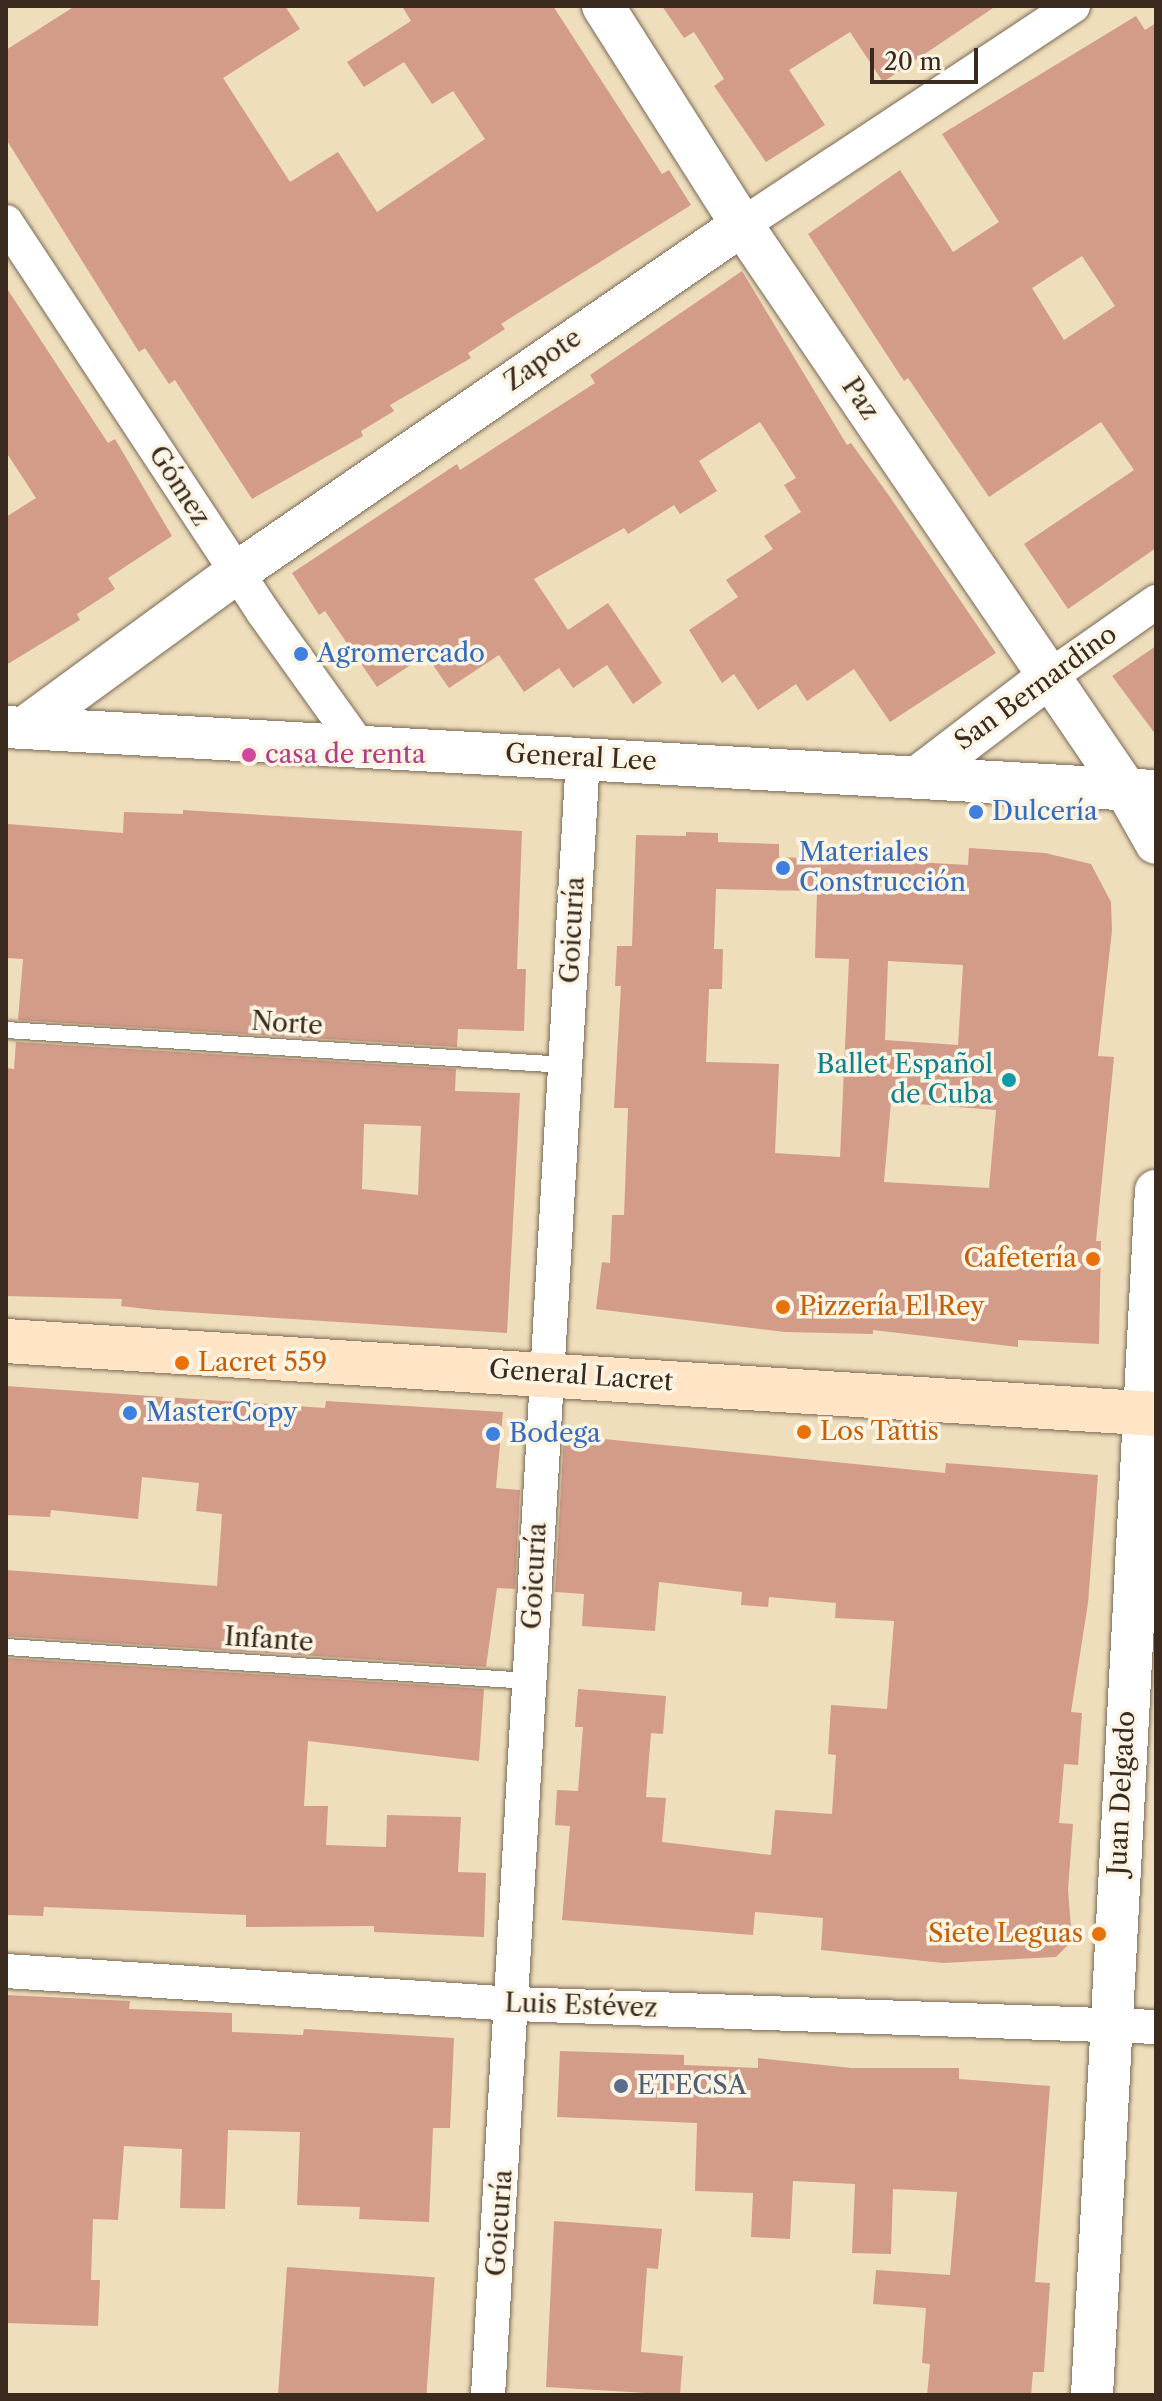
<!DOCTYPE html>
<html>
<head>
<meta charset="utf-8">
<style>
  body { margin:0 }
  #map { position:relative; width:1162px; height:2401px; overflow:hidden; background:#eedebc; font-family:"Libre Caslon Text",serif }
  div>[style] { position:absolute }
  .building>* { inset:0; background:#d29c89; transform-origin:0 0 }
  .roads { filter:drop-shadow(0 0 2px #7a6955) drop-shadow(0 0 2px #7a6955) }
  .service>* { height:16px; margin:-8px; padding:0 8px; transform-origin:8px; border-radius:8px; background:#fff }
  .minor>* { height:34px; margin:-17px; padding:0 17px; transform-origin:17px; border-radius:17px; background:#fff }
  .tertiary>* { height:42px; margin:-21px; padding:0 21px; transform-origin:21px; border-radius:21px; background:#fff }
  .secondary>* { height:44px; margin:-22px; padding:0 22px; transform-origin:22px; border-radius:22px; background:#ffe4c6 }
  .dots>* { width:22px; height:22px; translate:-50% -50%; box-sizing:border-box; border:4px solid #fcf5e5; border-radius:50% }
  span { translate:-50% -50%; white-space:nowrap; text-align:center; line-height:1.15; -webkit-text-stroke:7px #fcf5e5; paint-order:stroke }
  .street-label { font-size:26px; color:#3b2a1e }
  .shop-label { font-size:26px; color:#366cbe }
  .left { translate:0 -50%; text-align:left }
  .hotel-label { font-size:26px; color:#b23c85 }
  .culture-label { font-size:26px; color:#0d838f }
  .right { translate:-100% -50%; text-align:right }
  .food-label { font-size:26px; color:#c56008 }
  .service-label { font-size:26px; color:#4e5e75 }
  .frame { position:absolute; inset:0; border:8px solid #3b2a1e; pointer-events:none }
  .scale { position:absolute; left:870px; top:48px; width:108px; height:36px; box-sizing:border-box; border:4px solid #3b2a1e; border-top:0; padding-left:10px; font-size:24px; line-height:28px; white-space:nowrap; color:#3b2a1e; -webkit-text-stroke:6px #fcf5e5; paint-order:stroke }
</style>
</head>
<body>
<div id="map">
  <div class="building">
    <div style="clip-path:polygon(75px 6px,285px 6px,300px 29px,223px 78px,290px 182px,338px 152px,377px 212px,485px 139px,453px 91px,432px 104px,404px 62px,364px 87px,347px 62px,411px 21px,402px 6px,553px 6px,662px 174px,669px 170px,691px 205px,501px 324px,505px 329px,468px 353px,471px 358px,390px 405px,394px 411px,361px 431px,363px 436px,252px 499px,175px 380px,169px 384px,145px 348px,139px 352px,6px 139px,6px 50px)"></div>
    <div style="clip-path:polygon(662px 6px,996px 6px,883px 82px,850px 32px,789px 70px,825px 125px,766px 162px,714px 86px,724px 79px,694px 32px,684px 38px)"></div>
    <div style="clip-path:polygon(evenodd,1136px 16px,1145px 30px,1156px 23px,1156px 548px,1068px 609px,1024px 544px,1134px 470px,1101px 422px,989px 497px,908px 378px,904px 381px,808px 234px,900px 170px,953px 252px,999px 222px,942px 134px,1136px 16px,1082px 256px,1115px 306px,1064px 340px,1032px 288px,1082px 256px)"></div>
    <div style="clip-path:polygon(742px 271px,847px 445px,851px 443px,890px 497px,996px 653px,890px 722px,854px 669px,807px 701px,796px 684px,758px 710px,734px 674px,722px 683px,689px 630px,738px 597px,726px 580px,773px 549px,764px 536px,801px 512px,784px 485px,796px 478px,760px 422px,699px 461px,717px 491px,680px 514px,674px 505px,628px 534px,624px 528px,534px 579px,568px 630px,608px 603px,662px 683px,633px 704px,607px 665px,573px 688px,559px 668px,524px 692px,499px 655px,449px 688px,426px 655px,377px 687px,325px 611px,319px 615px,292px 573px,457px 464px,460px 470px,595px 383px,590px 375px)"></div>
    <div style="clip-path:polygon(6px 287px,108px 443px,115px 439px,172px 536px,108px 578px,115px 589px,77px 614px,80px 620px,6px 665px,6px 517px,36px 498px,6px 452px)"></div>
    <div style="clip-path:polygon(1156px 646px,1156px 735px,1112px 676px)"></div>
    <div style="clip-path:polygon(183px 810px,522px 831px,517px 969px,526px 969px,524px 1031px,458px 1029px,457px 1047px,18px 1020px,23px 959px,6px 958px,8px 824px,123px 833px,124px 812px,183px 814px)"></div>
    <div style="clip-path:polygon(evenodd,686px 832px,718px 833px,718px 842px,779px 844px,779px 857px,857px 860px,858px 852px,897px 856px,896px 861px,968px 865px,969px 848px,1045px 853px,1091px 864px,1111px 902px,1112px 930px,1098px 1056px,1114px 1057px,1096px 1241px,1101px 1241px,1099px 1344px,1018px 1340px,1018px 1347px,873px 1330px,873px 1334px,785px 1332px,596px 1309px,602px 1262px,610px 1263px,612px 1215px,624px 1215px,628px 1108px,614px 1108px,621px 986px,615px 986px,617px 946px,632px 946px,636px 835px,686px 836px,686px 832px,716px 889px,817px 891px,815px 958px,849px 959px,840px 1157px,775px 1153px,779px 1064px,706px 1062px,709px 989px,722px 989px,723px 949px,714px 949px,716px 889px,686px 832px,888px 961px,963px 965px,958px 1045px,885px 1040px,888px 961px,686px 832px,891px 1102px,996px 1110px,989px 1188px,884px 1182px,891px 1102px)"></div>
    <div style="clip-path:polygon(evenodd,16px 1042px,456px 1069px,455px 1091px,520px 1093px,507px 1333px,155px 1310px,121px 1306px,122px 1299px,6px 1296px,6px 1068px,14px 1069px,16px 1042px,364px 1124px,421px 1126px,418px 1195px,362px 1189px,364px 1124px)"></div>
    <div style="clip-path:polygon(6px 1386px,325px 1408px,326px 1401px,503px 1412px,496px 1488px,520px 1490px,515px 1589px,497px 1588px,486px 1667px,6px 1636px,6px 1570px,217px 1586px,222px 1514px,196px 1511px,199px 1483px,142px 1477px,138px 1519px,51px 1510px,50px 1517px,6px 1515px)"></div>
    <div style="clip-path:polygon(564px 1435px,945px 1473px,946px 1463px,1098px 1475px,1088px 1603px,1071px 1712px,1082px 1713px,1078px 1765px,1064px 1764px,1059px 1823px,1073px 1824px,1068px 1889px,1072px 1941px,1056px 1957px,943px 1963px,821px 1950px,823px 1918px,755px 1912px,753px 1935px,562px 1920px,570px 1826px,555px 1825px,557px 1790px,578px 1791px,583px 1727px,575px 1727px,578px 1689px,666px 1696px,663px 1734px,651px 1733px,646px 1797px,666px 1798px,662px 1842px,771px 1855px,775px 1810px,832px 1814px,836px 1755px,828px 1754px,831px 1705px,887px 1709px,894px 1621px,835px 1618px,836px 1603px,769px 1597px,768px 1607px,741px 1605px,742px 1592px,659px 1582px,655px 1631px,582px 1626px,584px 1594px,555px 1592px)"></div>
    <div style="clip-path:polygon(6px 1658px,484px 1689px,479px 1761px,308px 1741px,304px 1806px,328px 1806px,326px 1845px,386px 1847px,387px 1815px,461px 1817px,458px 1872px,486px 1873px,484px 1937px,374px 1932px,374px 1926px,246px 1927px,246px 1915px,44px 1907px,43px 1916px,6px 1915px)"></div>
    <div style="clip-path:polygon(6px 1995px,130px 2001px,129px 2009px,232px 2013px,232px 2032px,303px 2035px,304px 2029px,454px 2038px,450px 2128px,433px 2128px,429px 2222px,359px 2219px,360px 2207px,297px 2205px,300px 2132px,228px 2130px,225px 2209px,180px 2208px,182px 2149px,124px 2146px,118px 2220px,93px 2219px,91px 2280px,100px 2280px,98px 2326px,6px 2323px)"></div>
    <div style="clip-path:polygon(560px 2051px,684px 2055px,684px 2065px,758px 2068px,758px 2058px,851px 2068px,959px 2068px,959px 2079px,1050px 2086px,1035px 2282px,1050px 2283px,1044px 2372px,1033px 2372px,1031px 2395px,927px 2395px,930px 2364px,922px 2363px,926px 2308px,873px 2304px,876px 2270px,950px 2275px,957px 2192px,893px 2189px,891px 2254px,852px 2253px,855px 2184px,793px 2181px,790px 2239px,751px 2237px,753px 2193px,695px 2191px,697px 2123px,557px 2117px)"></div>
    <div style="clip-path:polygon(554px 2221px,662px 2229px,658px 2269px,647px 2268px,641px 2352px,683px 2356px,680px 2395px,546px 2387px)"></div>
    <div style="left:287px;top:2267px;width:148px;height:128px;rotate:4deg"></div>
  </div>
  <div class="roads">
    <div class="service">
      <div style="left:6px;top:1030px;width:560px;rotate:3.58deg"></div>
      <div style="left:6px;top:1647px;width:524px;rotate:3.72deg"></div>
    </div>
    <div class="minor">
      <div style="left:6px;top:222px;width:467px;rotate:56.6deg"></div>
      <div style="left:263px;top:612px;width:165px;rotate:54.4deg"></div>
      <div style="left:742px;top:225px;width:397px;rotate:-33.5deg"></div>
      <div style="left:1049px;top:677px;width:131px;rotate:-35deg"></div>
      <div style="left:6px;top:1971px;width:510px;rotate:3.71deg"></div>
      <div style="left:515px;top:2004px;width:641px;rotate:2.05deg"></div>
      <div style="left:488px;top:2395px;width:1640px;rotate:-86.68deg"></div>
    </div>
    <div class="tertiary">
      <div style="left:603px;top:6px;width:259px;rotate:57.6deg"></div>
      <div style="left:742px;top:225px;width:681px;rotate:55.77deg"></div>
      <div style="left:1125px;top:788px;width:63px;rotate:60.6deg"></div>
      <div style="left:6px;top:727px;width:1152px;rotate:3.19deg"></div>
      <div style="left:24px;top:728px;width:263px;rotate:-36.2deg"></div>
      <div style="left:236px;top:573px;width:614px;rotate:-34.52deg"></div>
      <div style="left:918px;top:777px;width:165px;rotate:-37.4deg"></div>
      <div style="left:1092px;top:2395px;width:1206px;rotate:-86.96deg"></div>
    </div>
    <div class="secondary">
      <div style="left:6px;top:1341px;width:1152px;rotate:3.63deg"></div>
    </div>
  </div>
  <div class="dots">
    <div style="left:301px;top:654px;background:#3f7fe0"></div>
    <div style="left:249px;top:755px;background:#d1479c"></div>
    <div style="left:976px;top:812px;background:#3f7fe0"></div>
    <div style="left:783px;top:868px;background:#3f7fe0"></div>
    <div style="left:1009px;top:1080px;background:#0f9aa8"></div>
    <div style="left:1093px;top:1259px;background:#e8710a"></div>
    <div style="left:783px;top:1307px;background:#e8710a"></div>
    <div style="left:182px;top:1363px;background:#e8710a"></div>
    <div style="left:130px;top:1413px;background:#3f7fe0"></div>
    <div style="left:804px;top:1432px;background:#e8710a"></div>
    <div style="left:493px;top:1434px;background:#3f7fe0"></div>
    <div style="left:1099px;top:1934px;background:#e8710a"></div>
    <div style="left:621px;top:2086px;background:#5c6f8a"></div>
  </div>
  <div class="street-label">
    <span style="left:543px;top:360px;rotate:-35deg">Zapote</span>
    <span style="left:860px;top:399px;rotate:56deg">Paz</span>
    <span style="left:179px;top:486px;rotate:57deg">Gómez</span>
    <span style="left:1036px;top:688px;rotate:-36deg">San Bernardino</span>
    <span style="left:581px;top:758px;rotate:3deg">General Lee</span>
    <span style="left:573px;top:930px;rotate:-87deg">Goicuría</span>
    <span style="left:287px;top:1024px;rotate:4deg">Norte</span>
    <span style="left:581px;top:1376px;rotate:4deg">General Lacret</span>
    <span style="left:535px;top:1576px;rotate:-87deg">Goicuría</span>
    <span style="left:269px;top:1640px;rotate:4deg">Infante</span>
    <span style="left:1122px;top:1793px;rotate:-87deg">Juan Delgado</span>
    <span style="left:581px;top:2006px;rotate:2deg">Luis Estévez</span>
    <span style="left:500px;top:2223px;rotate:-86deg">Goicuría</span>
  </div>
  <div class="shop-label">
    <span class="left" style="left:317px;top:654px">Agromercado</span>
    <span class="left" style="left:992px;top:812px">Dulcería</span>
    <span class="left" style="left:799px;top:868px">Materiales<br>Construcción</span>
    <span class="left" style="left:146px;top:1413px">MasterCopy</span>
    <span class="left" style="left:509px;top:1434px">Bodega</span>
  </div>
  <div class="hotel-label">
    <span class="left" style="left:265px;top:755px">casa de renta</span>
  </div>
  <div class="culture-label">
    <span class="right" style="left:993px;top:1080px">Ballet Español<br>de Cuba</span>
  </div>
  <div class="food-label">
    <span class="right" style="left:1077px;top:1259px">Cafetería</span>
    <span class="left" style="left:799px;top:1307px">Pizzería El Rey</span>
    <span class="left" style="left:198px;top:1363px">Lacret 559</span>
    <span class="left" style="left:820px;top:1432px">Los Tattis</span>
    <span class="right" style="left:1083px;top:1934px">Siete Leguas</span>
  </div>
  <div class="service-label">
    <span class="left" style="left:637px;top:2086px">ETECSA</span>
  </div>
  <div class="frame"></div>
  <div class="scale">20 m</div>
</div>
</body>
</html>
